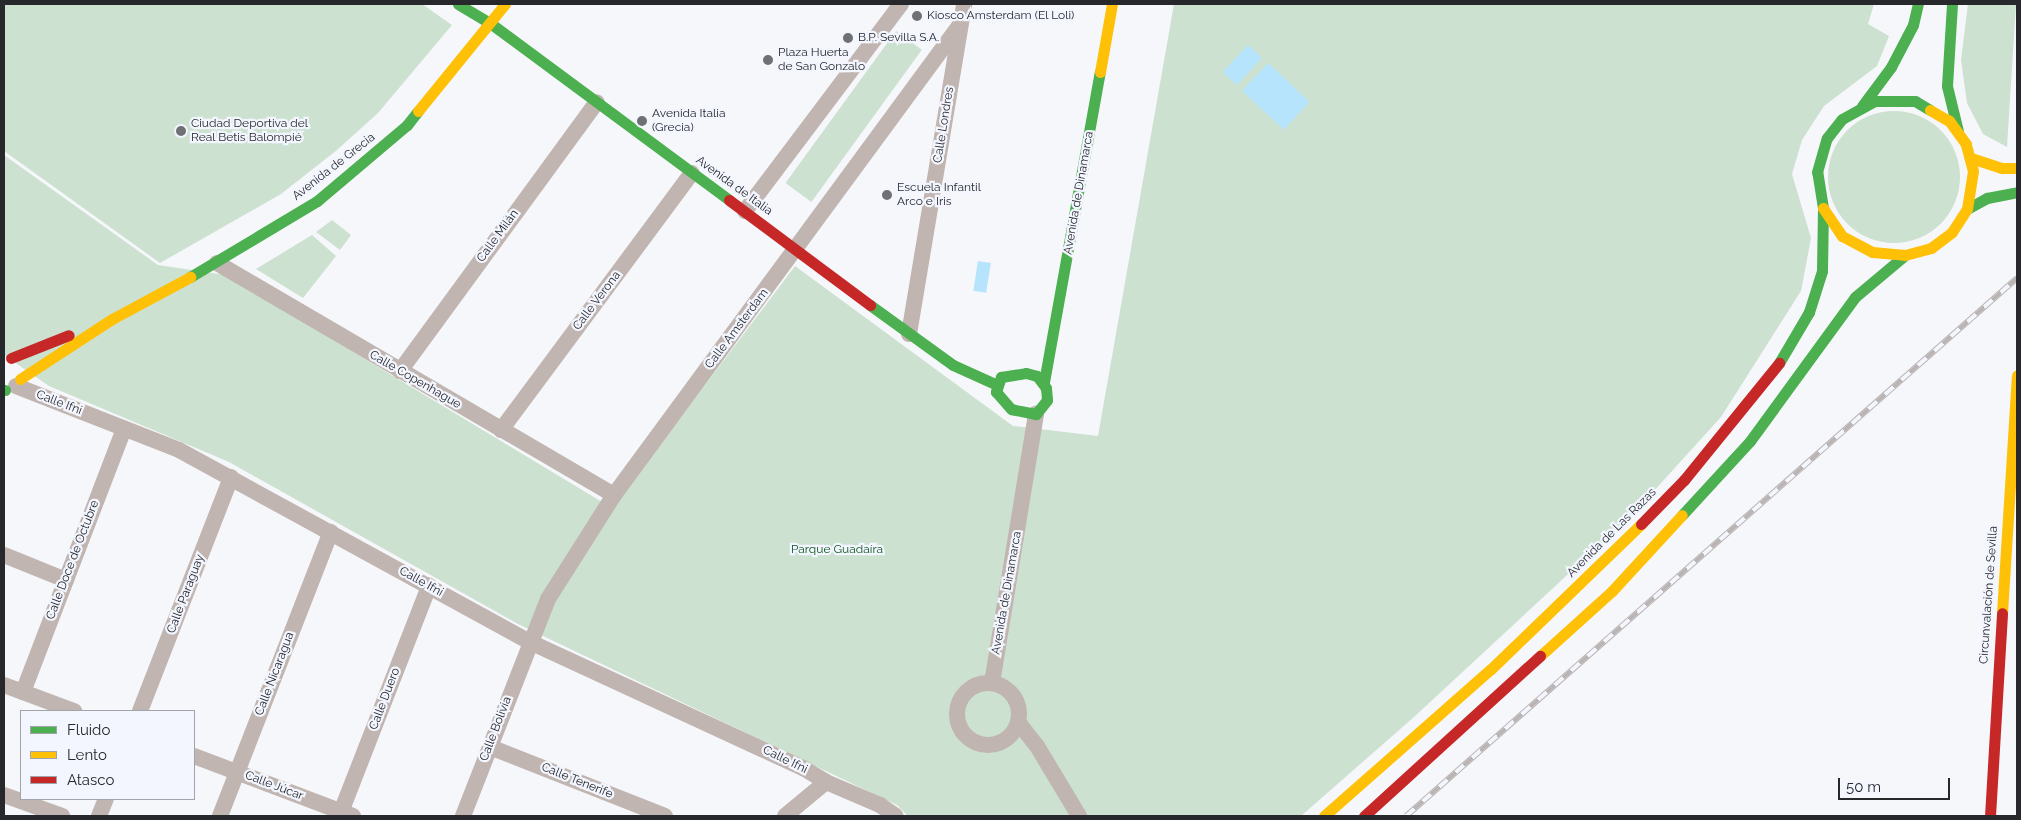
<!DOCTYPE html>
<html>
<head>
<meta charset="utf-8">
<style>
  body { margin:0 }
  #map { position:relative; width:2021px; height:820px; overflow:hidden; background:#f6f7fb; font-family:Raleway,sans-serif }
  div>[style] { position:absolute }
  .green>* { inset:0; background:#cce1d0; transform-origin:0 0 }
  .round { border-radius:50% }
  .water>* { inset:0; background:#b6e4fc; transform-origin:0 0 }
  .street>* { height:16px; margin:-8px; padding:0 8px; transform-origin:8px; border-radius:8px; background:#c0b5b0 }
  .street>.ring { margin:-8px; padding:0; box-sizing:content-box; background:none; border:16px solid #c0b5b0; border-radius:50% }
  .fast>* { height:11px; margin:-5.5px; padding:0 5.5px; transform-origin:5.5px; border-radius:5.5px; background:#4caf50 }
  .slow>* { height:11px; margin:-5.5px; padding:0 5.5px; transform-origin:5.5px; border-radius:5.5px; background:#ffc107 }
  .jam>* { height:11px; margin:-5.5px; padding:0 5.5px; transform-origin:5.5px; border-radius:5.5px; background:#c62828 }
  .rail>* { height:5.5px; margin-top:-2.75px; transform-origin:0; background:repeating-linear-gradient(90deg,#f3f6fe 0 11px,#bab5b4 0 22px); box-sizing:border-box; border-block:1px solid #bab5b4 }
  .dots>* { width:14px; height:14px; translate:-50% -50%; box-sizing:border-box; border:2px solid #f3f6fe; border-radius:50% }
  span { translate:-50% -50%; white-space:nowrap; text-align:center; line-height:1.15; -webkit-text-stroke:4.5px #f3f6fe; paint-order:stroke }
  .poi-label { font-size:12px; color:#26282c }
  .left { translate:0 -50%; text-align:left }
  .street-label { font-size:12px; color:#26282c }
  .park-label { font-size:12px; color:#0b541d }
  .frame { position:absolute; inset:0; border:5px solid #26282c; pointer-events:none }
  .legend { position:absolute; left:20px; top:710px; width:175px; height:90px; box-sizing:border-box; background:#f3f6fe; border:1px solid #a1a4aa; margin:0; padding:6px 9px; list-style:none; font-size:15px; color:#26282c }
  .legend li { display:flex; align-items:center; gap:10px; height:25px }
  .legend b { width:25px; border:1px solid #a1a4aa }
  .scale { position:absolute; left:1838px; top:778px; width:112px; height:22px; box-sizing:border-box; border:2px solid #26282c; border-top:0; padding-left:6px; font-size:15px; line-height:18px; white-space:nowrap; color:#26282c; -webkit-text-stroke:4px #f3f6fe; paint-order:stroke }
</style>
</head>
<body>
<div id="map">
  <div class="green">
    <div style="clip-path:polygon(4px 4px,422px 4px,452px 25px,378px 113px,337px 150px,281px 194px,160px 263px,4px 151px)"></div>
    <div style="clip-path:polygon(1174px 4px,1874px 4px,1868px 24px,1889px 36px,1877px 66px,1824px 106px,1802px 140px,1792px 174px,1811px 238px,1801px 291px,1721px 417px,1633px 514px,1414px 717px,1301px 816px,908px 816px,897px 805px,518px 624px,229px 462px,49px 386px,4px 355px,4px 155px,158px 265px,226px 275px,612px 508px,795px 266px,1013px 426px,1098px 436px)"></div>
    <div style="clip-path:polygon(1968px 4px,2016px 4px,2007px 147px,1983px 134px,1967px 103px,1961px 60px)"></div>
    <div style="left:896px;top:31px;width:32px;height:188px;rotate:36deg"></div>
    <div class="round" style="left:1828px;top:111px;width:132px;height:132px"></div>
    <div style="clip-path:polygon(332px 220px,351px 235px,340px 250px,316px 232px)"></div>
    <div style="clip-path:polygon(312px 235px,336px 256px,303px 298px,256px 269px)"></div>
  </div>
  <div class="water">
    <div style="left:1248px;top:45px;width:19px;height:37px;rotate:43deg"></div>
    <div style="left:1268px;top:63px;width:57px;height:38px;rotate:43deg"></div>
    <div style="left:978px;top:261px;width:13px;height:30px;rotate:9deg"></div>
  </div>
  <div class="street">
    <div style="left:745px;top:211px;width:259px;rotate:-53deg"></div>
    <div style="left:217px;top:263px;width:460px;rotate:30.3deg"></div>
    <div style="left:909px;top:334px;width:335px;rotate:-80.5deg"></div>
    <div style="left:400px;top:371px;width:333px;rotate:-53.8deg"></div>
    <div style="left:16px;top:386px;width:175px;rotate:21.4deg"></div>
    <div style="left:179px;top:450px;width:400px;rotate:28.7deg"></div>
    <div style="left:530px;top:642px;width:301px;rotate:24.8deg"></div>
    <div style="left:803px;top:768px;width:27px;rotate:31deg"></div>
    <div style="left:826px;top:782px;width:59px;rotate:23.1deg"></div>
    <div style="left:880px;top:805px;width:19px;rotate:35deg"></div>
    <div style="left:501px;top:430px;width:320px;rotate:-53.4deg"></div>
    <div style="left:4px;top:555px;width:67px;rotate:22deg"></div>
    <div style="left:992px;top:683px;width:273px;rotate:-80.7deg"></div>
    <div class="ring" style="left:957px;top:683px;width:46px;height:46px"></div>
    <div style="left:4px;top:685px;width:75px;rotate:20.4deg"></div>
    <div style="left:23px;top:692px;width:282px;rotate:-69deg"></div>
    <div style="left:140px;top:711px;width:251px;rotate:-68.7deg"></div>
    <div style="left:1018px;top:722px;width:31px;rotate:52deg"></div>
    <div style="left:1037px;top:746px;width:82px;rotate:59deg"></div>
    <div style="left:490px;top:747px;width:188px;rotate:21.5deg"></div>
    <div style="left:194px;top:756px;width:170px;rotate:20.7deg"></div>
    <div style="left:4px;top:795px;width:62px;rotate:19.9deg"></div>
    <div style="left:341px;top:812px;width:243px;rotate:-68.7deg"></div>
    <div style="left:99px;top:816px;width:18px;rotate:-68deg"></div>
    <div style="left:220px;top:816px;width:305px;rotate:-68.7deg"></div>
    <div style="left:463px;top:816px;width:233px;rotate:-68.6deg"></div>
    <div style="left:548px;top:599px;width:123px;rotate:-57.6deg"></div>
    <div style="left:614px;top:495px;width:582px;rotate:-53.66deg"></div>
    <div style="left:785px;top:816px;width:53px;rotate:-39.7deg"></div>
  </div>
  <div class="fast">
    <div style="left:458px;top:4px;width:37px;rotate:31deg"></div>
    <div style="left:490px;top:23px;width:297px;rotate:36.5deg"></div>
    <div style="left:1952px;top:4px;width:82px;rotate:93.5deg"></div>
    <div style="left:1947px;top:86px;width:46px;rotate:76.3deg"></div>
    <div style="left:1862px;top:106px;width:49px;rotate:-53.4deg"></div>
    <div style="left:1891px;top:67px;width:47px;rotate:-62.4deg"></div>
    <div style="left:1913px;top:25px;width:22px;rotate:-77deg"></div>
    <div style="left:1967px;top:209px;width:23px;rotate:-29deg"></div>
    <div style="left:1987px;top:198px;width:31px;rotate:-11deg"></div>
    <div style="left:190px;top:277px;width:148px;rotate:-30.9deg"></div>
    <div style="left:317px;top:201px;width:118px;rotate:-40.2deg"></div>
    <div style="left:407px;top:125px;width:18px;rotate:-52deg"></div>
    <div style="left:870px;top:305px;width:102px;rotate:35.9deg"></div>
    <div style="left:953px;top:365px;width:48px;rotate:24.4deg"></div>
    <div style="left:1779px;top:363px;width:59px;rotate:-59.5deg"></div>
    <div style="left:1809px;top:312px;width:43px;rotate:-72.4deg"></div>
    <div style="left:1822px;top:271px;width:63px;rotate:-89.1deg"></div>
    <div style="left:1823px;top:208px;width:36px;rotate:-99deg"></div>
    <div style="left:1817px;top:172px;width:35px;rotate:-74deg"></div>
    <div style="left:1827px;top:138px;width:24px;rotate:-52deg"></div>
    <div style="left:1842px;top:119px;width:38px;rotate:-29deg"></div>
    <div style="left:1875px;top:101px;width:40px"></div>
    <div style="left:1915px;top:101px;width:17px;rotate:31deg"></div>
    <div style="left:1026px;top:373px;width:11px;rotate:15deg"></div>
    <div style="left:1037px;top:376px;width:15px;rotate:53deg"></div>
    <div style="left:1046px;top:388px;width:12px;rotate:85deg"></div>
    <div style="left:1047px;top:400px;width:18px;rotate:128deg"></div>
    <div style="left:1036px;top:414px;width:25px;rotate:-169deg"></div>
    <div style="left:1011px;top:409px;width:23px;rotate:-131deg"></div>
    <div style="left:996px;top:392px;width:16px;rotate:-72deg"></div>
    <div style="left:1001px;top:377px;width:25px;rotate:-9deg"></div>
    <div style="left:1044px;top:382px;width:315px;rotate:-79.8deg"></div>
    <div style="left:4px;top:390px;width:1px"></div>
    <div style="left:1682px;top:515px;width:100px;rotate:-47.4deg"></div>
    <div style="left:1750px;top:441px;width:178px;rotate:-53.9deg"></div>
    <div style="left:1855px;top:297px;width:65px;rotate:-40deg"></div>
  </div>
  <div class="slow">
    <div style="left:1100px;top:72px;width:69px;rotate:-80deg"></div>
    <div style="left:418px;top:111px;width:138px;rotate:-50.9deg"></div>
    <div style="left:1971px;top:158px;width:33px;rotate:18deg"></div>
    <div style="left:2002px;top:168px;width:15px"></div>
    <div style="left:1823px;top:208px;width:34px;rotate:56deg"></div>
    <div style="left:1842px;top:236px;width:34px;rotate:28deg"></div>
    <div style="left:1872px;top:252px;width:33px;rotate:5deg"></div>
    <div style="left:1905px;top:255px;width:27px;rotate:-15deg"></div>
    <div style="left:1931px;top:248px;width:26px;rotate:-37deg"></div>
    <div style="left:1952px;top:232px;width:27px;rotate:-57deg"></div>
    <div style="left:1967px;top:209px;width:38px;rotate:-81deg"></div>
    <div style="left:1973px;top:171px;width:28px;rotate:-105deg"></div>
    <div style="left:1966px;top:144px;width:29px;rotate:-126deg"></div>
    <div style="left:1949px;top:121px;width:22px;rotate:-150deg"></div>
    <div style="left:20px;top:379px;width:110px;rotate:-33.1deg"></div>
    <div style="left:112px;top:319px;width:89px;rotate:-28.3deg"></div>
    <div style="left:2002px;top:613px;width:238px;rotate:-86.4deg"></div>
    <div style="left:1540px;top:656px;width:97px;rotate:-42.1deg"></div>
    <div style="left:1612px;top:591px;width:103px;rotate:-47.4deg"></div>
    <div style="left:1324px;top:816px;width:222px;rotate:-41.4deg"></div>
    <div style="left:1491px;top:669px;width:209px;rotate:-44deg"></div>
  </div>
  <div class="jam">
    <div style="left:729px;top:200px;width:176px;rotate:36.7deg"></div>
    <div style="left:11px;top:358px;width:62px;rotate:-21.6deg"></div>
    <div style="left:1641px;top:524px;width:62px;rotate:-45.7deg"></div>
    <div style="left:1684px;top:480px;width:151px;rotate:-50.9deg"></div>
    <div style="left:1364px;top:816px;width:238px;rotate:-42.3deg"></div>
    <div style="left:1990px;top:816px;width:203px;rotate:-86.6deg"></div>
  </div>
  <div class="rail">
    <div style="left:1406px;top:816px;width:814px;rotate:-41.36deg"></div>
  </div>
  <div class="dots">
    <div style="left:917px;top:16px;background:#6f7074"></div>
    <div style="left:848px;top:38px;background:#6f7074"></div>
    <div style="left:768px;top:60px;background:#6f7074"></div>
    <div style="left:642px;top:121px;background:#6f7074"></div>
    <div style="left:181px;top:131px;background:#6f7074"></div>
    <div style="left:887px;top:195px;background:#6f7074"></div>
  </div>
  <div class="poi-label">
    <span class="left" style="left:927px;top:16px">Kiosco Amsterdam (El Loli)</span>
    <span class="left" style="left:858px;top:38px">B.P. Sevilla S.A.</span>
    <span class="left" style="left:778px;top:60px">Plaza Huerta<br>de San Gonzalo</span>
    <span class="left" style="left:652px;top:121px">Avenida Italia<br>(Grecia)</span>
    <span class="left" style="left:191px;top:131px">Ciudad Deportiva del<br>Real Betis Balompié</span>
    <span class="left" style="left:897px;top:195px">Escuela Infantil<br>Arco e Iris</span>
  </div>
  <div class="street-label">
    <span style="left:944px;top:125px;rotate:-81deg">Calle Londres</span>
    <span style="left:334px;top:167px;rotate:-38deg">Avenida de Grecia</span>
    <span style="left:734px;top:186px;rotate:36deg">Avenida de Italia</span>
    <span style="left:1079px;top:193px;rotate:-80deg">Avenida de Dinamarca</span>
    <span style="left:498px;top:236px;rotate:-54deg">Calle Milán</span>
    <span style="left:597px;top:301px;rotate:-53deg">Calle Verona</span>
    <span style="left:737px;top:329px;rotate:-53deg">Calle Amsterdam</span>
    <span style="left:415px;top:380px;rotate:30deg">Calle Copenhague</span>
    <span style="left:59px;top:403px;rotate:21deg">Calle Ifni</span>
    <span style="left:1612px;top:533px;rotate:-45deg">Avenida de Las Razas</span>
    <span style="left:73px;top:560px;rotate:-69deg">Calle Doce de Octubre</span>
    <span style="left:421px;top:582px;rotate:29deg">Calle Ifni</span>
    <span style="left:1007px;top:593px;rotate:-80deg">Avenida de Dinamarca</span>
    <span style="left:186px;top:594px;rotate:-69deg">Calle Paraguay</span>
    <span style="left:1989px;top:595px;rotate:-86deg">Circunvalación de Sevilla</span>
    <span style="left:275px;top:674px;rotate:-69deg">Calle Nicaragua</span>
    <span style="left:385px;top:699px;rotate:-69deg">Calle Duero</span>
    <span style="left:496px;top:729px;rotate:-69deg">Calle Bolivia</span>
    <span style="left:785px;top:760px;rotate:26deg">Calle Ifni</span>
    <span style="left:577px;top:781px;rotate:22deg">Calle Tenerife</span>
    <span style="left:274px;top:786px;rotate:21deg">Calle Júcar</span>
  </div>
  <div class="park-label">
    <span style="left:837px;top:550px">Parque Guadaíra</span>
  </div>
  <div class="frame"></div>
  <ul class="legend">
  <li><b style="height:6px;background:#4caf50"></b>Fluido</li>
  <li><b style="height:6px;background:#ffc107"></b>Lento</li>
  <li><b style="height:6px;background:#c62828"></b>Atasco</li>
  </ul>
  <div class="scale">50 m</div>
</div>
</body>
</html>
